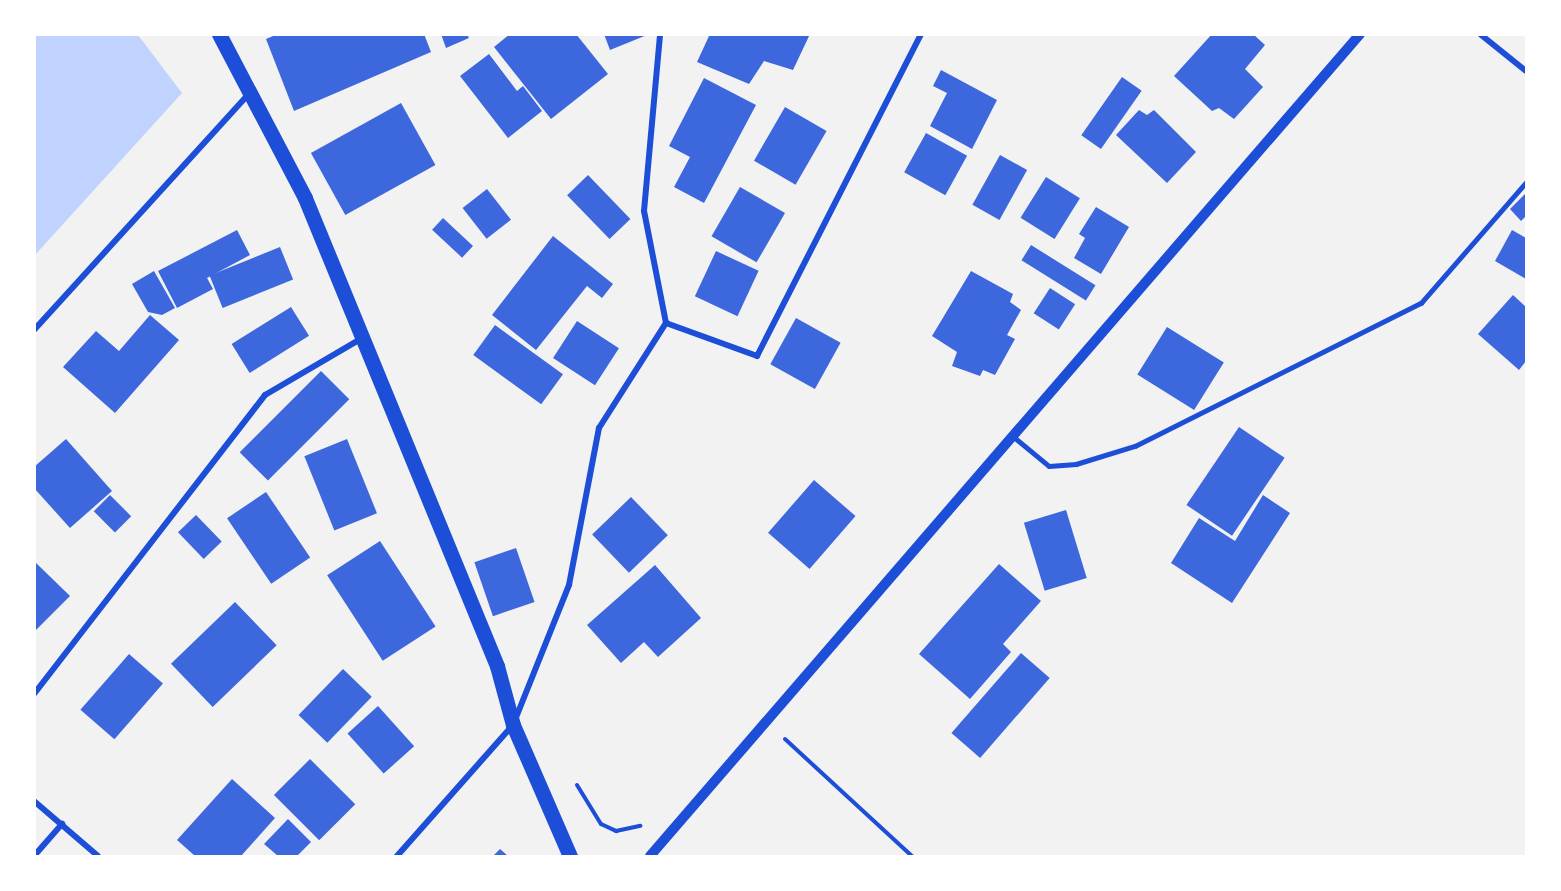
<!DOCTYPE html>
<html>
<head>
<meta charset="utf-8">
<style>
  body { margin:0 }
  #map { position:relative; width:1561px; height:891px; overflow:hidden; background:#f2f2f2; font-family:"IBM Plex Serif",serif }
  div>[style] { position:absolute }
  .water>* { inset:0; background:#bfd3fe }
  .building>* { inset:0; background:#3d67dc; transform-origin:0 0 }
  .path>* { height:4px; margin:-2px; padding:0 2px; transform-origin:2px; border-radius:2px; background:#1d4ed8 }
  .service>* { height:4.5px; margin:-2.25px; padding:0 2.25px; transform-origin:2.25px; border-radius:2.25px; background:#1d4ed8 }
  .minor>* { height:6px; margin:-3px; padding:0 3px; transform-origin:3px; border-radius:3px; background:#1d4ed8 }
  .tertiary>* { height:10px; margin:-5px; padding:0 5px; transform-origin:5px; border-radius:5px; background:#1d4ed8 }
  .primary>* { height:15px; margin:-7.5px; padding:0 7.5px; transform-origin:7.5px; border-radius:7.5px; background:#1d4ed8 }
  span { translate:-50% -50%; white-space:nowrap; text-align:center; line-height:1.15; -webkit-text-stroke:4.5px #fff; paint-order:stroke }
  .frame { position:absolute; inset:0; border:36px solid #fff; pointer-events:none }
</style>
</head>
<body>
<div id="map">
  <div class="water">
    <div style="clip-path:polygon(35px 34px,138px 35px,182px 93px,35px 255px)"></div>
  </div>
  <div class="building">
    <div style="clip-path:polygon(278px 34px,424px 34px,431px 52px,294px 111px,266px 39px)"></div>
    <div style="clip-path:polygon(441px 34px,467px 34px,469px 38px,446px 48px)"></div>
    <div style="clip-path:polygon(510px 34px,576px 34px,608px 74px,551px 119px,494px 47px)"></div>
    <div style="clip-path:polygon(604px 34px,647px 34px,647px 35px,610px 50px)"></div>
    <div style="clip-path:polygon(810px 34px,793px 70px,764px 61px,749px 84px,697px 62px,709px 36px)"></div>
    <div style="clip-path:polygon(1212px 34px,1253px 34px,1265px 45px,1245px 69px,1263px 87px,1234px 119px,1219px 108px,1212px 111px,1174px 76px)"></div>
    <div style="clip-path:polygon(489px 54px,517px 91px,523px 86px,542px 111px,508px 138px,460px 76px)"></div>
    <div style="clip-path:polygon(941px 70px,997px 100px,972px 149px,930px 126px,947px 93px,933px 86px)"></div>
    <div style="left:1122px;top:77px;width:24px;height:71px;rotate:35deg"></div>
    <div style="clip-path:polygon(704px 78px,756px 105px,704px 203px,674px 187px,690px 157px,669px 146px)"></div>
    <div style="left:401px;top:103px;width:71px;height:103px;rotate:61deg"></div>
    <div style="left:785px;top:107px;width:48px;height:62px;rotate:30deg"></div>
    <div style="clip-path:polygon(1139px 110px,1147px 115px,1154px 110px,1196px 152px,1167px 183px,1116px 135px)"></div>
    <div style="left:926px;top:133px;width:47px;height:45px;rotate:29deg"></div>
    <div style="left:1000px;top:155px;width:31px;height:57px;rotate:29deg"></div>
    <div style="left:588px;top:175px;width:61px;height:29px;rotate:46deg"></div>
    <div style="left:1046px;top:177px;width:40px;height:48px;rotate:32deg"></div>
    <div style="left:740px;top:187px;width:52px;height:57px;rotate:30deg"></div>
    <div style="left:487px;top:189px;width:39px;height:31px;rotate:52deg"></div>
    <div style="clip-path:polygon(1526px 193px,1526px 216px,1521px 221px,1510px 209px)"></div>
    <div style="clip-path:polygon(1096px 207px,1129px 227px,1101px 274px,1074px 258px,1085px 238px,1079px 234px)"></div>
    <div style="left:443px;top:218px;width:41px;height:16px;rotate:43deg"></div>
    <div style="clip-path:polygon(237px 230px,250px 255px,207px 278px,213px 289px,177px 308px,158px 271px)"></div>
    <div style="clip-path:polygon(1512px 230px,1526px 238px,1526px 279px,1495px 261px)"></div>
    <div style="clip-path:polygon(553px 236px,613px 284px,602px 298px,587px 286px,536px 350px,492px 315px)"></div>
    <div style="left:1031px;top:245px;width:76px;height:18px;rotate:32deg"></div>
    <div style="left:280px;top:247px;width:35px;height:76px;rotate:68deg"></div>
    <div style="left:716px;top:251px;width:47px;height:50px;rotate:25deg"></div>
    <div style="clip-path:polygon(154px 271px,175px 308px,162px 315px,148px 312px,132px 284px)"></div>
    <div style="clip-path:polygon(971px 271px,1013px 294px,1010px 302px,1021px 310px,1007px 335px,1015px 339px,995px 375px,983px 370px,980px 376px,952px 366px,957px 352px,932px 336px)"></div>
    <div style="left:1050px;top:288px;width:30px;height:30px;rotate:33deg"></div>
    <div style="clip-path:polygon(1513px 295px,1526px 307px,1526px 361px,1519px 370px,1478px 334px)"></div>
    <div style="left:291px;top:307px;width:34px;height:70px;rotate:58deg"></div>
    <div style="clip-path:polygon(150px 315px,179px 340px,115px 413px,63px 367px,96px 331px,119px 351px)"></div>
    <div style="left:796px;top:318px;width:51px;height:53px;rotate:29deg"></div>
    <div style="left:577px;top:321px;width:50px;height:44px;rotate:33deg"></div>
    <div style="left:495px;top:325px;width:84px;height:37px;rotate:36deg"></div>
    <div style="left:1167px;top:327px;width:67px;height:56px;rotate:32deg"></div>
    <div style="left:321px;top:371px;width:40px;height:115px;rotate:45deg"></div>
    <div style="left:1239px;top:427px;width:55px;height:94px;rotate:34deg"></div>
    <div style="clip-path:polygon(66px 439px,112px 491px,70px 528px,34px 488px,34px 467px)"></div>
    <div style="left:347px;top:439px;width:80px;height:46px;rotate:68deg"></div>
    <div style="left:814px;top:480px;width:55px;height:70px;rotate:41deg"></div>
    <div style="left:266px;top:492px;width:79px;height:47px;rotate:56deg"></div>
    <div style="left:110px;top:495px;width:30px;height:23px;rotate:45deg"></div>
    <div style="clip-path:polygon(1263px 495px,1290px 513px,1232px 603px,1171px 563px,1199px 518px,1235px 541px)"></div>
    <div style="left:631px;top:497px;width:53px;height:54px;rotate:46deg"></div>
    <div style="left:1066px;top:510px;width:71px;height:44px;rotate:73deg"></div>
    <div style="left:196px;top:515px;width:37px;height:25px;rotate:46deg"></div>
    <div style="left:380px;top:541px;width:102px;height:63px;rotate:57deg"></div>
    <div style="left:516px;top:548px;width:57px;height:44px;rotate:71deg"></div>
    <div style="clip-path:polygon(34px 561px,70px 596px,34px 632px)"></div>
    <div style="clip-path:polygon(999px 564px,1041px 601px,1003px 644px,1011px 652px,970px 699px,919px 654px)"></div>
    <div style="clip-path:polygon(655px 565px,701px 618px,658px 657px,644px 642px,621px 663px,587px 625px)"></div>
    <div style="left:235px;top:602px;width:60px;height:89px;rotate:46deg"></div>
    <div style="left:1021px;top:653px;width:38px;height:106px;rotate:41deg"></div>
    <div style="left:129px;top:654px;width:45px;height:74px;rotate:41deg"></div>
    <div style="left:343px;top:669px;width:40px;height:64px;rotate:44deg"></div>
    <div style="left:378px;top:706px;width:54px;height:41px;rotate:48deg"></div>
    <div style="left:310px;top:759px;width:64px;height:51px;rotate:45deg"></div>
    <div style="clip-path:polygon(232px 779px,275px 818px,241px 856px,195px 856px,177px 840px)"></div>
    <div style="clip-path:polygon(288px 819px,311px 842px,297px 856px,278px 856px,264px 844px)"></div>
    <div style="clip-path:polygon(500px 849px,508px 856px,493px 856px)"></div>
  </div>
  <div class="path">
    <div style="left:785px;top:739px;width:173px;rotate:42.7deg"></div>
    <div style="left:577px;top:785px;width:46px;rotate:58.4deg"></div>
    <div style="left:601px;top:824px;width:17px;rotate:25deg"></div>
    <div style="left:616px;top:831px;width:25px;rotate:-12deg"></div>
  </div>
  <div class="service">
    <div style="left:1014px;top:437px;width:45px;rotate:39.6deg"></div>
    <div style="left:1049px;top:466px;width:27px;rotate:-4deg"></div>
    <div style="left:1076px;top:464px;width:62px;rotate:-17deg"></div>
    <div style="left:1135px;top:446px;width:320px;rotate:-26.6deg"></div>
    <div style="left:1421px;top:303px;width:160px;rotate:-49deg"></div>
  </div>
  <div class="minor">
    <div style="left:1480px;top:34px;width:59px;rotate:38.8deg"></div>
    <div style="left:666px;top:323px;width:97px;rotate:19.9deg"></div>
    <div style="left:757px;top:356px;width:361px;rotate:-63deg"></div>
    <div style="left:34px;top:330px;width:321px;rotate:-47.7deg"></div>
    <div style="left:34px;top:694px;width:378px;rotate:-52.3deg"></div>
    <div style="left:265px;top:395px;width:113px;rotate:-30.4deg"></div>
    <div style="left:34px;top:801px;width:84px;rotate:40.7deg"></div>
    <div style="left:34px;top:856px;width:43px;rotate:-48.8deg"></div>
    <div style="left:397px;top:856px;width:175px;rotate:-48.5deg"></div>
    <div style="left:513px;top:725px;width:151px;rotate:-68.2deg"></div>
    <div style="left:569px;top:585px;width:160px;rotate:-79.2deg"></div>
    <div style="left:599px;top:428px;width:125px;rotate:-57.5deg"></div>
    <div style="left:666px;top:323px;width:114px;rotate:-101.1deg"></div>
    <div style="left:644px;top:211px;width:178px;rotate:-84.8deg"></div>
  </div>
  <div class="tertiary">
    <div style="left:650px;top:856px;width:1086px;rotate:-49.18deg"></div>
  </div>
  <div class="primary">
    <div style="left:219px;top:34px;width:185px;rotate:62.3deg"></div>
    <div style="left:305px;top:198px;width:506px;rotate:67.69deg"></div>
    <div style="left:497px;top:666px;width:61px;rotate:74.8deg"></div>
    <div style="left:513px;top:725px;width:143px;rotate:66.5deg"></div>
  </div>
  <div class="frame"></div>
</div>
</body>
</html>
